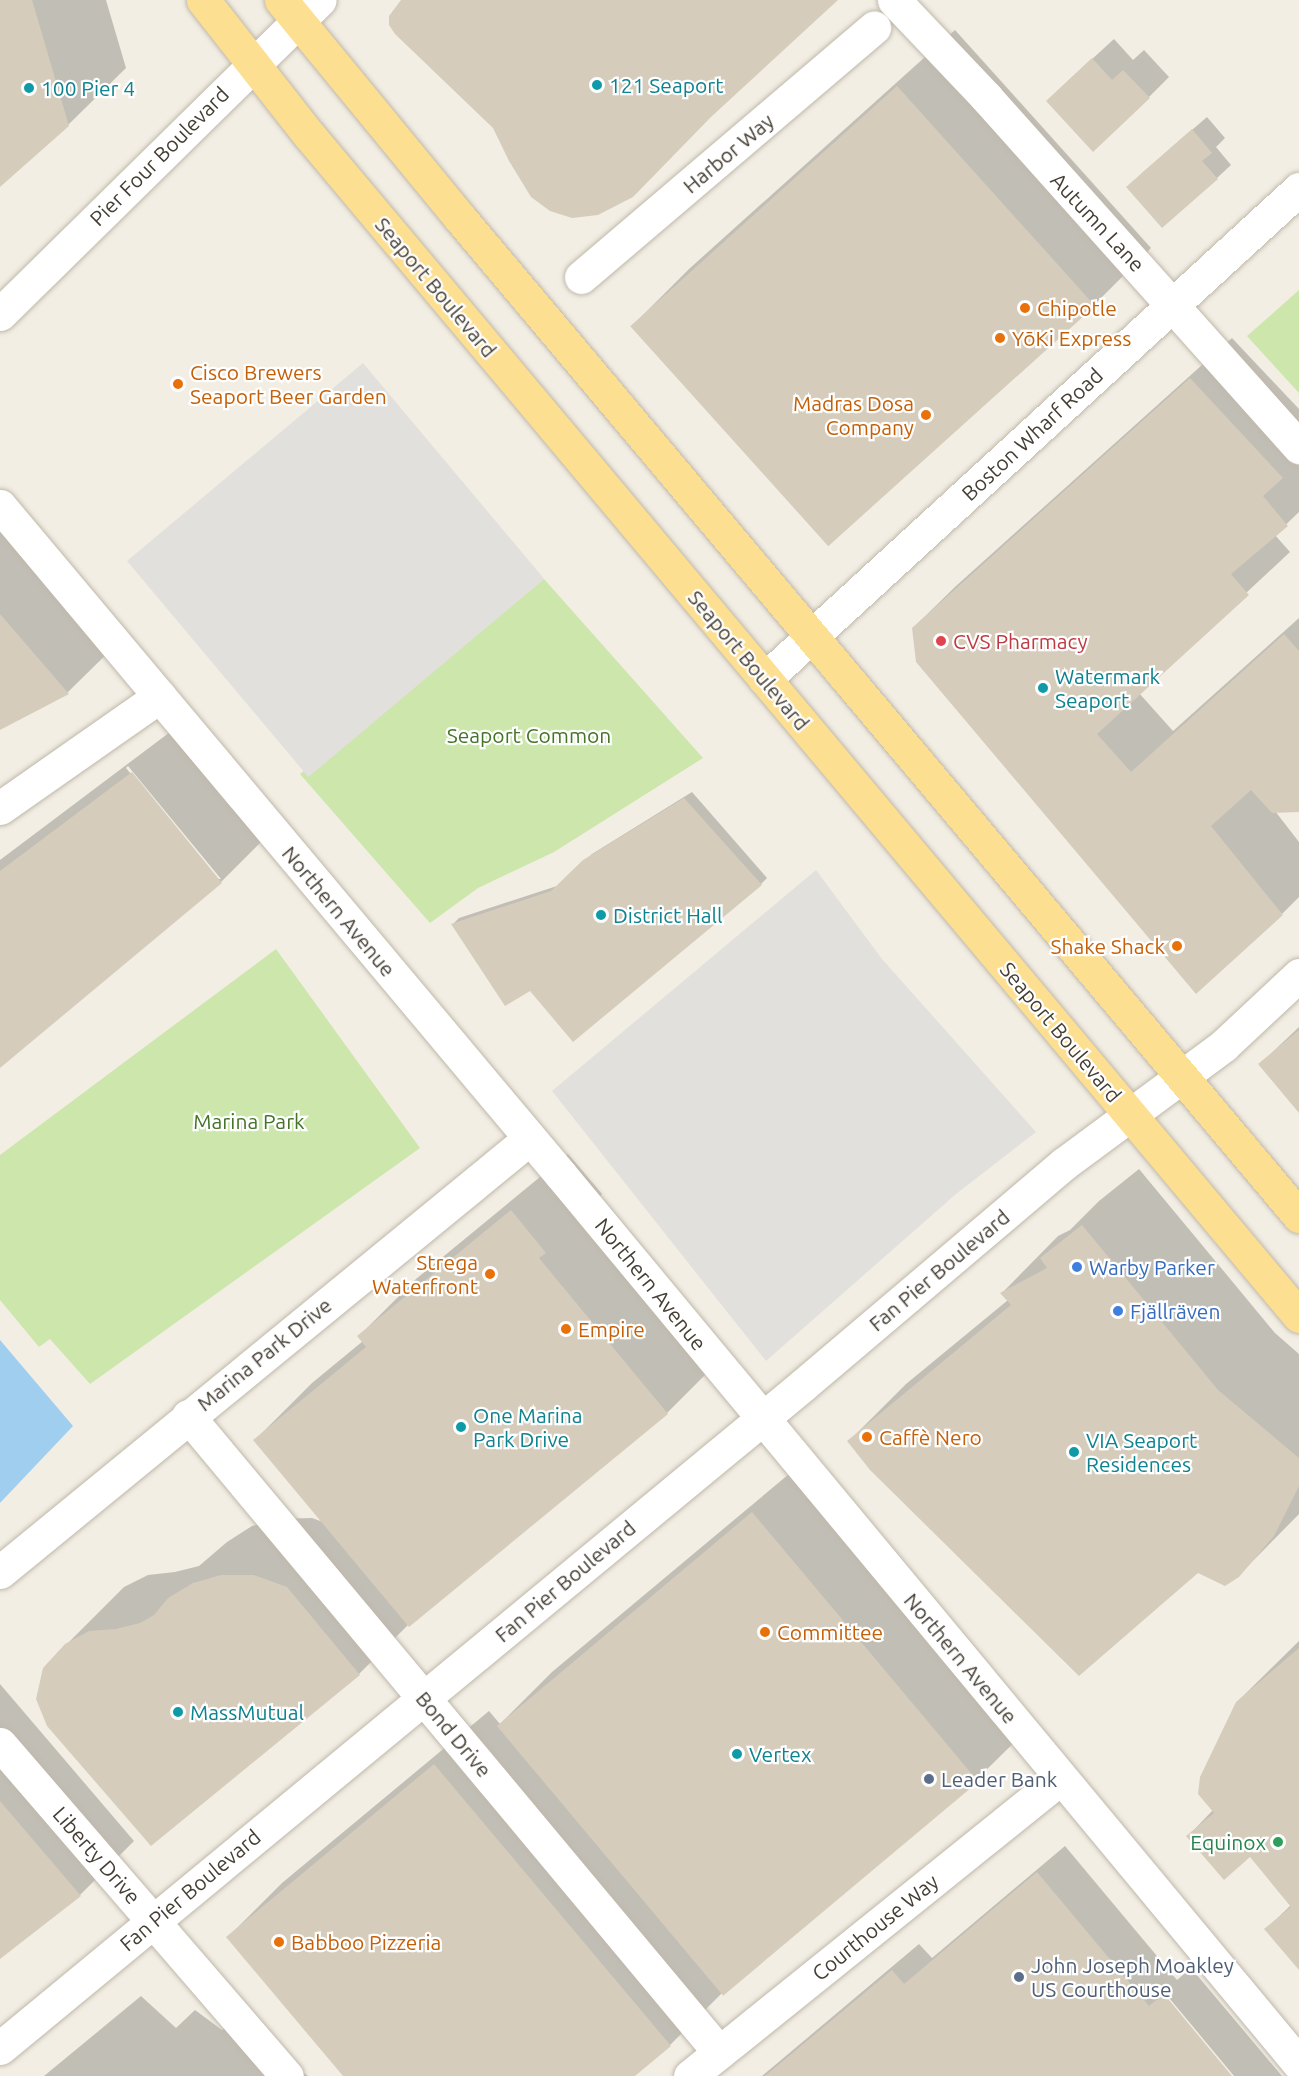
<!DOCTYPE html>
<html>
<head>
<meta charset="utf-8">
<style>
  body { margin:0 }
  #map { position:relative; width:1299px; height:2076px; overflow:hidden; background:#f2eee4; font-family:Ubuntu,sans-serif }
  div>[style] { position:absolute }
  .green>* { inset:0; background:#cce6ac }
  .parking>* { inset:0; background:#e2e0dc; transform-origin:0 0 }
  .water>* { inset:0; background:#a0ceef }
  .shadow>* { inset:0; background:#0003 }
  .building>* { inset:0; background:#d6ccbc; transform-origin:0 0 }
  .roads { filter:drop-shadow(0 0 2px #c0b8aa) drop-shadow(0 0 2px #c0b8aa) }
  .minor>* { height:33px; margin:-16.5px; padding:0 16.5px; transform-origin:16.5px; border-radius:16.5px; background:#fff }
  .major>* { height:33px; margin:-16.5px; padding:0 16.5px; transform-origin:16.5px; border-radius:16.5px; background:#fddf91 }
  .dots>* { width:16px; height:16px; translate:-50% -50%; box-sizing:border-box; border:3px solid #fff; border-radius:50% }
  span { translate:-50% -50%; white-space:nowrap; text-align:center; line-height:1.15; -webkit-text-stroke:4.5px #fff; paint-order:stroke }
  .culture-label { font-size:21px; color:#0d838f }
  .left { translate:0 -50%; text-align:left }
  .street-label { font-size:21px; color:#443e34 }
  .food-label { font-size:21px; color:#c56008 }
  .right { translate:-100% -50%; text-align:right }
  .health-label { font-size:21px; color:#be3a42 }
  .park-label { font-size:21px; color:#447428 }
  .shop-label { font-size:21px; color:#366cbe }
  .service-label { font-size:21px; color:#4e5e75 }
  .leisure-label { font-size:21px; color:#27864d }
</style>
</head>
<body>
<div id="map">
  <div class="green">
    <div style="clip-path:polygon(1299px 290px,1299px 393px,1247px 336px)"></div>
    <div style="clip-path:polygon(544px 579px,703px 758px,554px 852px,478px 888px,430px 923px,300px 774px)"></div>
    <div style="clip-path:polygon(276px 949px,420px 1148px,90px 1384px,50px 1339px,39px 1347px,0 1300px,0 1155px)"></div>
  </div>
  <div class="parking">
    <div style="left:363px;top:363px;width:282px;height:308px;rotate:50deg"></div>
    <div style="clip-path:polygon(816px 870px,882px 959px,1036px 1132px,956px 1194px,766px 1361px,552px 1091px)"></div>
  </div>
  <div class="water">
    <div style="clip-path:polygon(0 1340px,73px 1426px,0 1503px)"></div>
  </div>
  <div class="shadow">
    <div style="clip-path:polygon(0 0,106px 0,126px 68px,68px 125px,0 185px)"></div>
    <div style="clip-path:polygon(955px 30px,1151px 248px,1094px 305px,632px 326px,689px 269px)"></div>
    <div style="clip-path:polygon(1114px 39px,1133px 60px,1144px 50px,1169px 77px,1149px 97px,1068px 81px)"></div>
    <div style="clip-path:polygon(1207px 117px,1225px 138px,1216px 147px,1231px 165px,1217px 178px,1142px 173px)"></div>
    <div style="clip-path:polygon(1232px 338px,1299px 409px,1299px 512px,1275px 535px,1290px 552px,1139px 693px,1173px 731px,1299px 618px,1299px 810px,1275px 811px,1299px 842px,1299px 897px,1282px 914px,913px 628px,956px 586px)"></div>
    <div style="clip-path:polygon(0 491px,125px 636px,68px 692px,0 728px)"></div>
    <div style="clip-path:polygon(evenodd,186px 720px,275px 828px,221px 882px,0 1066px,0 860px,186px 720px,128px 766px,221px 879px,217px 879px,126px 768px,128px 766px)"></div>
    <div style="clip-path:polygon(692px 792px,767px 878px,761px 884px,531px 989px,453px 924px,459px 918px,560px 885px,592px 854px)"></div>
    <div style="clip-path:polygon(1299px 1027px,1299px 1110px,1260px 1064px)"></div>
    <div style="clip-path:polygon(568px 1154px,602px 1194px,596px 1201px,724px 1356px,667px 1413px,408px 1625px,359px 1674px,151px 1844px,66px 1645px,124px 1587px,148px 1575px,175px 1572px,199px 1566px,227px 1542px,252px 1526px,279px 1519px,312px 1518px,323px 1522px,255px 1440px,312px 1383px,363px 1341px,359px 1336px,416px 1279px)"></div>
    <div style="clip-path:polygon(1139px 1169px,1275px 1333px,1299px 1354px,1299px 1514px,1238px 1576px,1198px 1571px,849px 1441px,906px 1384px,1008px 1300px,1002px 1293px,1058px 1236px,1070px 1230px,1099px 1201px)"></div>
    <div style="clip-path:polygon(807px 1459px,1030px 1727px,976px 1780px,723px 1992px,670px 2045px,632px 2076px,345px 2076px,228px 1937px,282px 1883px,489px 1711px,500px 1724px,552px 1672px)"></div>
    <div style="clip-path:polygon(1299px 1641px,1299px 1947px,1266px 1929px,1291px 1905px,1250px 1855px,1188px 1836px,1213px 1810px,1237px 1702px)"></div>
    <div style="clip-path:polygon(0 1684px,134px 1841px,80px 1895px,0 1957px)"></div>
    <div style="clip-path:polygon(1065px 1846px,1177px 1980px,1191px 1968px,1282px 2076px,1234px 2076px,1160px 1987px,1158px 1989px,1231px 2076px,762px 2076px,919px 1944px,932px 1958px)"></div>
    <div style="clip-path:polygon(141px 1996px,176px 2028px,195px 2010px,222px 2030px,231px 2022px,308px 2076px,44px 2076px)"></div>
  </div>
  <div class="building">
    <div style="clip-path:polygon(0 0,32px 0,69px 126px,0 187px)"></div>
    <div style="clip-path:polygon(401px 0,838px 0,711px 117px,633px 197px,598px 215px,572px 218px,550px 211px,531px 197px,509px 161px,493px 128px,395px 34px,389px 25px,389px 16px)"></div>
    <div style="clip-path:polygon(1092px 58px,1112px 80px,1123px 70px,1150px 98px,1093px 152px,1046px 101px)"></div>
    <div style="left:897px;top:86px;width:296px;height:359px;rotate:48deg"></div>
    <div style="clip-path:polygon(1192px 129px,1212px 153px,1202px 161px,1218px 179px,1162px 228px,1126px 187px)"></div>
    <div style="clip-path:polygon(1190px 378px,1283px 478px,1263px 496px,1288px 526px,1231px 574px,1249px 595px,1097px 734px,1131px 772px,1284px 634px,1299px 651px,1299px 812px,1272px 813px,1251px 790px,1211px 826px,1283px 915px,1196px 994px,916px 662px,912px 628px)"></div>
    <div style="clip-path:polygon(0 614px,69px 694px,0 730px)"></div>
    <div style="clip-path:polygon(132px 772px,222px 883px,0 1068px,0 871px)"></div>
    <div style="clip-path:polygon(684px 798px,762px 885px,573px 1042px,530px 991px,505px 1006px,451px 924px,551px 891px,583px 860px)"></div>
    <div style="clip-path:polygon(1299px 1030px,1299px 1113px,1258px 1064px)"></div>
    <div style="clip-path:polygon(511px 1210px,546px 1253px,539px 1258px,668px 1414px,409px 1627px,253px 1440px,366px 1347px,357px 1336px)"></div>
    <div style="clip-path:polygon(1082px 1225px,1218px 1390px,1299px 1458px,1299px 1486px,1274px 1536px,1239px 1577px,1225px 1586px,1198px 1573px,1079px 1676px,870px 1470px,847px 1441px,1011px 1305px,1000px 1293px,1047px 1268px,1040px 1258px)"></div>
    <div style="left:752px;top:1512px;width:352px;height:333px;rotate:50deg"></div>
    <div style="clip-path:polygon(221px 1575px,254px 1575px,287px 1587px,360px 1675px,151px 1846px,47px 1726px,36px 1699px,43px 1668px,65px 1644px,89px 1631px,116px 1629px,140px 1623px,154px 1615px,168px 1598px,193px 1583px)"></div>
    <div style="clip-path:polygon(1299px 1648px,1299px 1970px,1264px 1929px,1291px 1907px,1250px 1857px,1224px 1880px,1186px 1836px,1214px 1813px,1198px 1794px,1200px 1777px,1236px 1702px)"></div>
    <div style="clip-path:polygon(434px 1764px,671px 2046px,635px 2076px,343px 2076px,226px 1937px)"></div>
    <div style="clip-path:polygon(0 1801px,81px 1896px,0 1959px)"></div>
    <div style="clip-path:polygon(1037px 1872px,1149px 2006px,1164px 1994px,1232px 2076px,765px 2076px,892px 1970px,904px 1984px)"></div>
  </div>
  <div class="roads">
    <div class="minor">
      <div style="left:894px;top:0;width:134px;rotate:46.5deg"></div>
      <div style="left:986px;top:97px;width:470px;rotate:48.2deg"></div>
      <div style="left:581px;top:277px;width:385px;rotate:-40.4deg"></div>
      <div style="left:0;top:314px;width:448px;rotate:-44.5deg"></div>
      <div style="left:0;top:506px;width:873px;rotate:50.02deg"></div>
      <div style="left:561px;top:1175px;width:1155px;rotate:50.3deg"></div>
      <div style="left:765px;top:679px;width:725px;rotate:-42.54deg"></div>
      <div style="left:0;top:808px;width:195px;rotate:-35deg"></div>
      <div style="left:188px;top:1416px;width:829px;rotate:50.14deg"></div>
      <div style="left:0;top:1572px;width:684px;rotate:-39.3deg"></div>
      <div style="left:0;top:1744px;width:439px;rotate:49.2deg"></div>
      <div style="left:0;top:2048px;width:1041px;rotate:-39.54deg"></div>
      <div style="left:803px;top:1385px;width:343px;rotate:-40.3deg"></div>
      <div style="left:1065px;top:1163px;width:197px;rotate:-36.5deg"></div>
      <div style="left:1223px;top:1046px;width:104px;rotate:-43.1deg"></div>
      <div style="left:690px;top:2076px;width:475px;rotate:-38.8deg"></div>
    </div>
    <div class="major">
      <div style="left:203px;top:0;width:172px;rotate:51.9deg"></div>
      <div style="left:309px;top:135px;width:1541px;rotate:50.03deg"></div>
      <div style="left:281px;top:0;width:282px;rotate:50.6deg"></div>
      <div style="left:460px;top:218px;width:1304px;rotate:49.95deg"></div>
    </div>
  </div>
  <div class="dots">
    <div style="left:597px;top:85px;background:#0f9aa8"></div>
    <div style="left:29px;top:88px;background:#0f9aa8"></div>
    <div style="left:1025px;top:308px;background:#e8710a"></div>
    <div style="left:1000px;top:338px;background:#e8710a"></div>
    <div style="left:178px;top:384px;background:#e8710a"></div>
    <div style="left:926px;top:415px;background:#e8710a"></div>
    <div style="left:941px;top:641px;background:#e0444e"></div>
    <div style="left:1043px;top:688px;background:#0f9aa8"></div>
    <div style="left:601px;top:915px;background:#0f9aa8"></div>
    <div style="left:1177px;top:946px;background:#e8710a"></div>
    <div style="left:1077px;top:1267px;background:#3f7fe0"></div>
    <div style="left:490px;top:1274px;background:#e8710a"></div>
    <div style="left:1118px;top:1311px;background:#3f7fe0"></div>
    <div style="left:566px;top:1329px;background:#e8710a"></div>
    <div style="left:461px;top:1427px;background:#0f9aa8"></div>
    <div style="left:867px;top:1437px;background:#e8710a"></div>
    <div style="left:1074px;top:1452px;background:#0f9aa8"></div>
    <div style="left:765px;top:1632px;background:#e8710a"></div>
    <div style="left:178px;top:1712px;background:#0f9aa8"></div>
    <div style="left:737px;top:1754px;background:#0f9aa8"></div>
    <div style="left:929px;top:1779px;background:#5c6f8a"></div>
    <div style="left:1278px;top:1842px;background:#2e9e5b"></div>
    <div style="left:279px;top:1942px;background:#e8710a"></div>
    <div style="left:1019px;top:1977px;background:#5c6f8a"></div>
  </div>
  <div class="culture-label">
    <span class="left" style="left:609px;top:85px">121 Seaport</span>
    <span class="left" style="left:41px;top:88px">100 Pier 4</span>
    <span class="left" style="left:1055px;top:688px">Watermark<br>Seaport</span>
    <span class="left" style="left:613px;top:915px">District Hall</span>
    <span class="left" style="left:473px;top:1427px">One Marina<br>Park Drive</span>
    <span class="left" style="left:1086px;top:1452px">VIA Seaport<br>Residences</span>
    <span class="left" style="left:190px;top:1712px">MassMutual</span>
    <span class="left" style="left:749px;top:1754px">Vertex</span>
  </div>
  <div class="street-label">
    <span style="left:728px;top:153px;rotate:-40deg">Harbor Way</span>
    <span style="left:159px;top:156px;rotate:-45deg">Pier Four Boulevard</span>
    <span style="left:1098px;top:222px;rotate:47deg">Autumn Lane</span>
    <span style="left:436px;top:287px;rotate:50deg">Seaport Boulevard</span>
    <span style="left:1032px;top:434px;rotate:-43deg">Boston Wharf Road</span>
    <span style="left:749px;top:660px;rotate:50deg">Seaport Boulevard</span>
    <span style="left:339px;top:911px;rotate:50deg">Northern Avenue</span>
    <span style="left:1061px;top:1032px;rotate:50deg">Seaport Boulevard</span>
    <span style="left:939px;top:1270px;rotate:-40deg">Fan Pier Boulevard</span>
    <span style="left:651px;top:1284px;rotate:51deg">Northern Avenue</span>
    <span style="left:264px;top:1354px;rotate:-39deg">Marina Park Drive</span>
    <span style="left:565px;top:1581px;rotate:-40deg">Fan Pier Boulevard</span>
    <span style="left:961px;top:1658px;rotate:50deg">Northern Avenue</span>
    <span style="left:454px;top:1734px;rotate:50deg">Bond Drive</span>
    <span style="left:97px;top:1855px;rotate:49deg">Liberty Drive</span>
    <span style="left:190px;top:1890px;rotate:-40deg">Fan Pier Boulevard</span>
    <span style="left:875px;top:1927px;rotate:-39deg">Courthouse Way</span>
  </div>
  <div class="food-label">
    <span class="left" style="left:1037px;top:308px">Chipotle</span>
    <span class="left" style="left:1012px;top:338px">YōKi Express</span>
    <span class="left" style="left:190px;top:384px">Cisco Brewers<br>Seaport Beer Garden</span>
    <span class="right" style="left:914px;top:415px">Madras Dosa<br>Company</span>
    <span class="right" style="left:1165px;top:946px">Shake Shack</span>
    <span class="right" style="left:478px;top:1274px">Strega<br>Waterfront</span>
    <span class="left" style="left:578px;top:1329px">Empire</span>
    <span class="left" style="left:879px;top:1437px">Caffè Nero</span>
    <span class="left" style="left:777px;top:1632px">Committee</span>
    <span class="left" style="left:291px;top:1942px">Babboo Pizzeria</span>
  </div>
  <div class="health-label">
    <span class="left" style="left:953px;top:641px">CVS Pharmacy</span>
  </div>
  <div class="park-label">
    <span style="left:529px;top:735px">Seaport Common</span>
    <span style="left:249px;top:1121px">Marina Park</span>
  </div>
  <div class="shop-label">
    <span class="left" style="left:1089px;top:1267px">Warby Parker</span>
    <span class="left" style="left:1130px;top:1311px">Fjällräven</span>
  </div>
  <div class="service-label">
    <span class="left" style="left:941px;top:1779px">Leader Bank</span>
    <span class="left" style="left:1031px;top:1977px">John Joseph Moakley<br>US Courthouse</span>
  </div>
  <div class="leisure-label">
    <span class="right" style="left:1266px;top:1842px">Equinox</span>
  </div>
</div>
</body>
</html>
